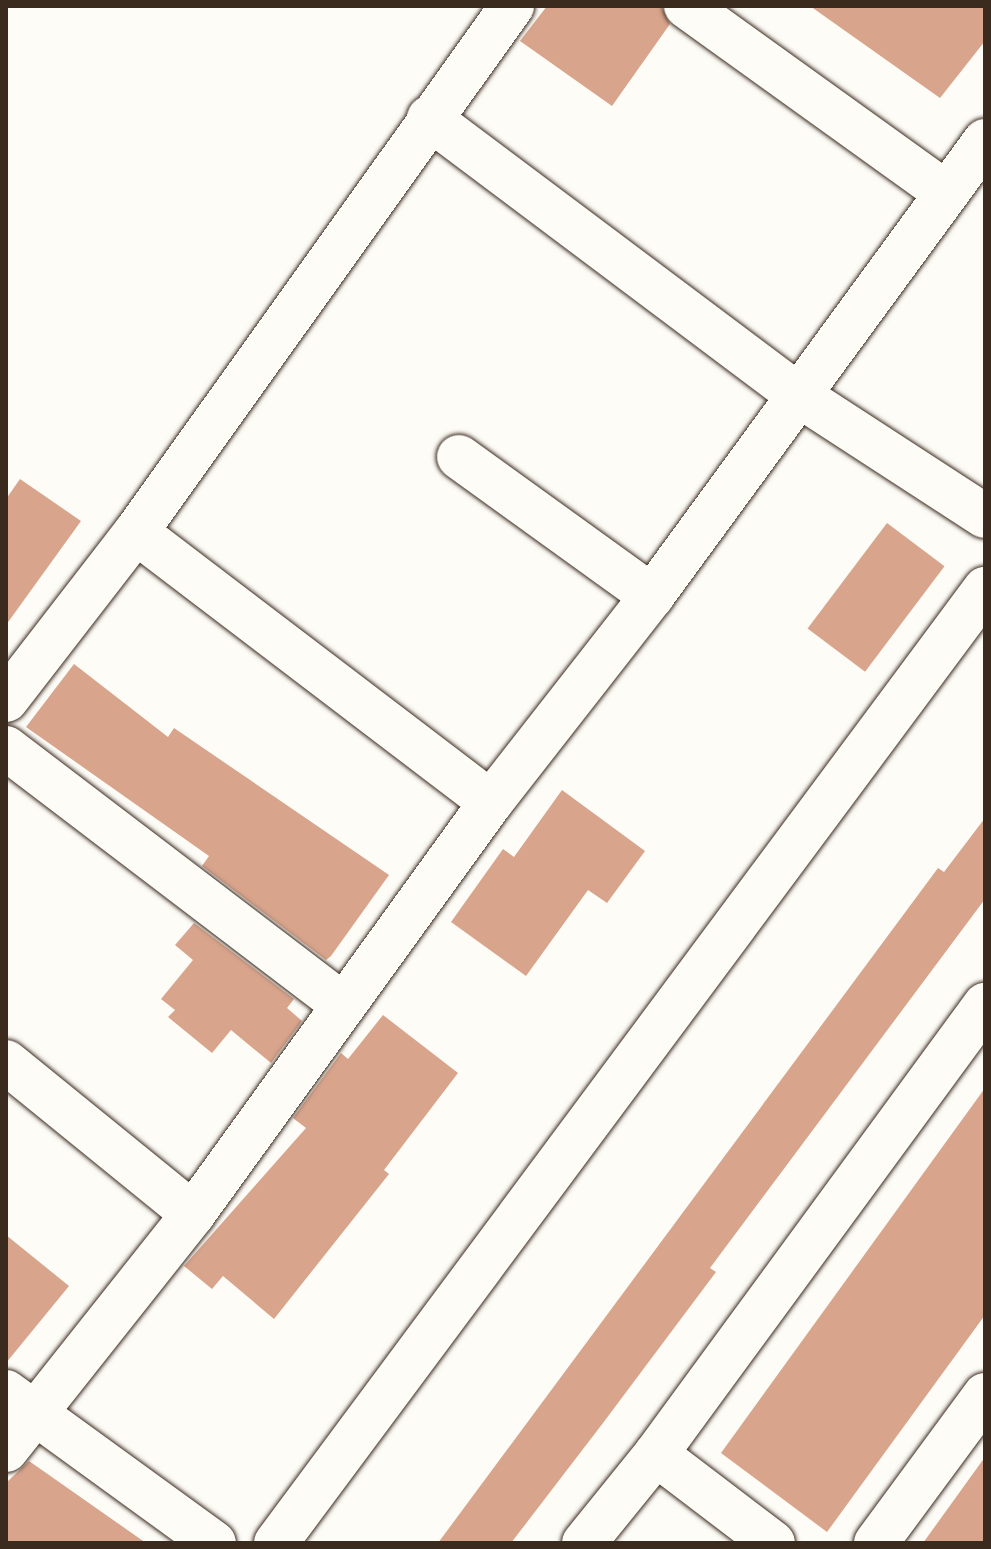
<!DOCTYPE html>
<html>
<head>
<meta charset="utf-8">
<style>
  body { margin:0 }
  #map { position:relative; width:991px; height:1549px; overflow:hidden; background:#fdfcf7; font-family:"Architects Daughter",sans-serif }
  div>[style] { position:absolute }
  .building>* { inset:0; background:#d8a48c; transform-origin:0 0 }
  .roads { filter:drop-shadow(0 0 2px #3b2a1e) drop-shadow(0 0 2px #3b2a1e) }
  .minor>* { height:44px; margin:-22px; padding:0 22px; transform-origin:22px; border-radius:22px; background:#fdfcf7 }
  span { translate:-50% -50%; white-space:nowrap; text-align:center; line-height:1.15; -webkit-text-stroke:6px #fdfcf7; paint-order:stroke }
  .frame { position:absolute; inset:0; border:8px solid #3b2a1e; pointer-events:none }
</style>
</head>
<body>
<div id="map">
  <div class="building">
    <div style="clip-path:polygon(547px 6px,661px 6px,670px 24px,612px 106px,520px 41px)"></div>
    <div style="clip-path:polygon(810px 6px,985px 6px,985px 41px,940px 98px)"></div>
    <div style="clip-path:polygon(20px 479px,81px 521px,6px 625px,6px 499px)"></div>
    <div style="left:887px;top:523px;width:72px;height:132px;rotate:37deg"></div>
    <div style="clip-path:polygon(74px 664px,168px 737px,174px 728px,389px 875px,331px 956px,326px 960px,202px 866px,209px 856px,26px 727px)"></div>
    <div style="clip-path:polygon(562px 790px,645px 851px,607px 903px,588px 890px,526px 976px,451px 922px,503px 849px,514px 857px)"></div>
    <div style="clip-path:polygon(985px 818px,985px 899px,710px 1268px,716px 1272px,603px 1423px,511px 1543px,438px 1543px,938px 868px,944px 872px)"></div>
    <div style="clip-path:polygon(194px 923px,294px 999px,287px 1008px,302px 1021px,271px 1063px,231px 1030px,212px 1053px,168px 1017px,175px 1010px,161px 999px,193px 960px,175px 945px)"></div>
    <div style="clip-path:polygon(383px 1015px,458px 1073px,384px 1170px,389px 1174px,274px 1319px,223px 1276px,212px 1289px,184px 1266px,306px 1128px,293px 1118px,341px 1053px,348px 1059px)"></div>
    <div style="clip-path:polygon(985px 1088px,985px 1315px,827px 1532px,721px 1453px)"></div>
    <div style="clip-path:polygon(6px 1235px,69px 1286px,6px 1363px)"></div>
    <div style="clip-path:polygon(985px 1457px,985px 1543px,923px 1543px)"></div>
    <div style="clip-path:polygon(29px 1461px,146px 1543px,6px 1543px,6px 1483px)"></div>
  </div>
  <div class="roads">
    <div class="minor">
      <div style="left:686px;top:6px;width:320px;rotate:35.7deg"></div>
      <div style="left:429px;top:118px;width:460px;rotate:36.9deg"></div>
      <div style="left:797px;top:394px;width:224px;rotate:33deg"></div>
      <div style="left:459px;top:457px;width:238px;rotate:35.8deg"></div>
      <div style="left:136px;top:532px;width:446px;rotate:37.3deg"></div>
      <div style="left:6px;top:700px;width:212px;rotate:-52.3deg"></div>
      <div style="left:136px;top:532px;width:647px;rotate:-54.44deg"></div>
      <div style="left:6px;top:748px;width:422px;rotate:37.3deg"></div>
      <div style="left:6px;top:1062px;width:241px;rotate:39.1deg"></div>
      <div style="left:6px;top:1392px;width:257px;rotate:36deg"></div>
      <div style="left:6px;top:1450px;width:301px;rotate:-51.6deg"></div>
      <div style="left:193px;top:1214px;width:508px;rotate:-54.12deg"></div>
      <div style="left:491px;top:802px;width:261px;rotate:-52deg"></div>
      <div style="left:652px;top:596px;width:564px;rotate:-53.8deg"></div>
      <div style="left:656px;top:1454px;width:147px;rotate:37.3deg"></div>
      <div style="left:276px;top:1543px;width:1189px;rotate:-53.38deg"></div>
      <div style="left:584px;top:1543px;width:114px;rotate:-51deg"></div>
      <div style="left:656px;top:1454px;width:557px;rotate:-53.77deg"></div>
      <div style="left:876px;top:1543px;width:184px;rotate:-53.6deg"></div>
    </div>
  </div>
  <div class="frame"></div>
</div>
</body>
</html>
